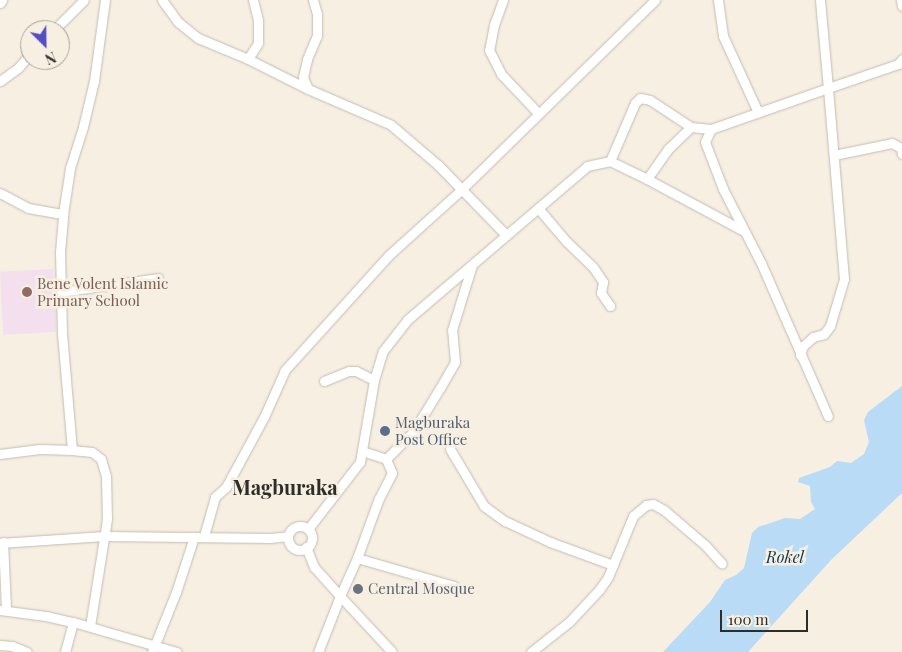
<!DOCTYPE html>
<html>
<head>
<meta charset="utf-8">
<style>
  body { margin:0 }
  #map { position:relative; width:902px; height:652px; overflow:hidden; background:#f6efe2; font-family:"Playfair Display",serif }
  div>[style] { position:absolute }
  .education>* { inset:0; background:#f3dfee; transform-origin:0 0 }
  .water>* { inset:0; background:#b9dbf5 }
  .roads { filter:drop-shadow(0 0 1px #c3bcb0) drop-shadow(0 0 1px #c3bcb0) }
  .minor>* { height:9px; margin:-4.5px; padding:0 4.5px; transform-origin:4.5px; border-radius:4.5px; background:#fff }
  .minor>.ring { margin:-4.5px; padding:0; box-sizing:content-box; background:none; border:9px solid #fff; border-radius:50% }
  .dots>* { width:14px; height:14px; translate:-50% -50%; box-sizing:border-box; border:2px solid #f6efe2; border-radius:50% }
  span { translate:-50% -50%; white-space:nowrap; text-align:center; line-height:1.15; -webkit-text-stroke:5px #f6efe2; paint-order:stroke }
  .education-label { font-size:15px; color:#785e54 }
  .left { translate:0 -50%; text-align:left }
  .service-label { font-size:15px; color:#4e5e75 }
  .worship-label { font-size:15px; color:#5b616d }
  .water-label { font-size:16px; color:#0d3751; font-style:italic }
  .district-label { font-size:20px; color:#2f2d28; font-weight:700 }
  .north { position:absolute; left:20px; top:20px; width:50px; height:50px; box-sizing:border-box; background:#f6efe2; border:1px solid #a6a198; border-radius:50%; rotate:157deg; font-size:14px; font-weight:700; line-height:20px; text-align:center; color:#2f2d28 }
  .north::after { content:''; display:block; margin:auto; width:18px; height:22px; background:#534fc6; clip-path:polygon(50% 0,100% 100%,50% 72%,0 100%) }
  .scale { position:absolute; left:720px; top:610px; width:88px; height:22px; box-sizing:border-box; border:2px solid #2f2d28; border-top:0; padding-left:6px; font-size:15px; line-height:18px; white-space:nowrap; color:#2f2d28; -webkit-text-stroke:4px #f6efe2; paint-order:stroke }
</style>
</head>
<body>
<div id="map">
  <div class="education">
    <div style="left:53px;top:269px;width:63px;height:53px;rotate:87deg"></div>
  </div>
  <div class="water">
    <div style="clip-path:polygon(902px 386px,902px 493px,831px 560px,748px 652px,663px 652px,710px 602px,725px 580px,736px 575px,744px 568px,752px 533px,758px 527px,785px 518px,800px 519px,815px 509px,811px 502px,810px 486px,798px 482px,799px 478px,830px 467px,837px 461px,851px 463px,864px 454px,869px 442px,864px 420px,868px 412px)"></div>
  </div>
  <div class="roads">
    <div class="minor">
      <div style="left:162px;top:0;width:27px;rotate:54deg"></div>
      <div style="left:178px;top:22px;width:26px;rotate:39deg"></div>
      <div style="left:198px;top:38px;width:54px;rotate:22.8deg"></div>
      <div style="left:248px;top:59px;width:67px;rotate:26.6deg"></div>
      <div style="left:308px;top:89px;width:90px;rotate:23.4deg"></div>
      <div style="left:391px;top:125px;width:62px;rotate:40.4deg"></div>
      <div style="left:438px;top:165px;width:98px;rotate:45.8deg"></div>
      <div style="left:503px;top:0;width:27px;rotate:110deg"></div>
      <div style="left:494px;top:25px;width:25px;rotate:101deg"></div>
      <div style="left:489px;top:50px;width:27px;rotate:63deg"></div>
      <div style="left:501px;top:74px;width:54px;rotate:46.5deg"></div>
      <div style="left:718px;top:0;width:36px;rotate:82deg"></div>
      <div style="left:723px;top:36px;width:84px;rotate:65.3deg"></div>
      <div style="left:901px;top:0;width:6px;rotate:81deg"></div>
      <div style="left:0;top:3px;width:4px;rotate:-56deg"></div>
      <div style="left:54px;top:30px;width:42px;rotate:-45deg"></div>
      <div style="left:248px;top:59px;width:19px;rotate:-58deg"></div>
      <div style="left:258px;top:43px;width:23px;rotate:-90deg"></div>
      <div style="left:258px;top:20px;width:21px;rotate:-104deg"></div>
      <div style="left:0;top:81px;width:22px;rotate:-36deg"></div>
      <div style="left:18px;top:68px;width:18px;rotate:-49deg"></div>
      <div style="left:308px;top:89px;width:13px;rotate:-113deg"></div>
      <div style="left:303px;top:77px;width:18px;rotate:-77deg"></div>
      <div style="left:307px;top:59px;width:25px;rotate:-67deg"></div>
      <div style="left:317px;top:36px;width:22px;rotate:-90deg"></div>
      <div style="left:317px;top:14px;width:15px;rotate:-106deg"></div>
      <div style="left:711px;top:129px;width:14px;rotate:115deg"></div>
      <div style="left:705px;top:142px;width:50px;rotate:69deg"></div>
      <div style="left:723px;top:189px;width:83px;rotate:62.8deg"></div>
      <div style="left:761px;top:263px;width:167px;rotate:66.4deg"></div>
      <div style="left:834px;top:155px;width:59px;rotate:-11.7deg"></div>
      <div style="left:892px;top:143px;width:10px;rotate:29deg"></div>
      <div style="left:901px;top:148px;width:6px;rotate:81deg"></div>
      <div style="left:610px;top:161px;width:63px;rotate:-66.7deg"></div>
      <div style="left:635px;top:103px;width:7px;rotate:-45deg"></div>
      <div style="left:640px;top:98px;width:10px;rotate:11deg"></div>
      <div style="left:650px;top:100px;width:49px;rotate:33.4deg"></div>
      <div style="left:691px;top:127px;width:20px;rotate:6deg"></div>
      <div style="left:711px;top:129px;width:124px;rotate:-19.3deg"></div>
      <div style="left:828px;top:88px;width:88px;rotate:-95.2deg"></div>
      <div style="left:647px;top:179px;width:110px;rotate:28.2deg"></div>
      <div style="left:0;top:193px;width:32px;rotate:28deg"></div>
      <div style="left:28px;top:208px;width:36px;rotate:10deg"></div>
      <div style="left:538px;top:208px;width:43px;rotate:49.7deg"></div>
      <div style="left:566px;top:241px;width:37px;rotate:44deg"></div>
      <div style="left:593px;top:267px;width:18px;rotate:56deg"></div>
      <div style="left:603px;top:282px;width:11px;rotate:100deg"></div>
      <div style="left:601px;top:293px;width:16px;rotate:55deg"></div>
      <div style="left:61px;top:292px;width:98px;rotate:-8.2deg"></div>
      <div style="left:800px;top:355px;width:9px;rotate:-72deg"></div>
      <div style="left:803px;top:346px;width:13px;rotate:-42deg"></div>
      <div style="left:813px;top:337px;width:11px;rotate:-15deg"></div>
      <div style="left:824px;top:334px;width:10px;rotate:-53deg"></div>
      <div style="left:830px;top:326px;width:49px;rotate:-73.4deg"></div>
      <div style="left:844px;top:279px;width:192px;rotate:-94.8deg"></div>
      <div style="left:828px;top:88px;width:74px;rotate:-18.9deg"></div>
      <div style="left:898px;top:64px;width:6px;rotate:-51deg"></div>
      <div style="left:324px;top:381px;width:27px;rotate:-22deg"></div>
      <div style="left:349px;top:371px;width:7px"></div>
      <div style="left:356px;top:371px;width:20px;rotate:27deg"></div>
      <div style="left:450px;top:449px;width:66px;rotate:59.2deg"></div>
      <div style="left:484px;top:506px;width:26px;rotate:36deg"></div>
      <div style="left:505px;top:521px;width:50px;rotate:25deg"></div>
      <div style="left:550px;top:542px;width:67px;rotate:20.1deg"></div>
      <div style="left:72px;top:450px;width:117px;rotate:-94.9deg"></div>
      <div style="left:62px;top:333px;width:81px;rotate:-91.4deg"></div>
      <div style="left:60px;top:252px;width:38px;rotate:-85deg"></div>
      <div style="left:63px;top:214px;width:47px;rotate:-81.3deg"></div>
      <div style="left:70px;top:168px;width:43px;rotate:-72.4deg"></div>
      <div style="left:83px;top:127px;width:47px;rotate:-76.6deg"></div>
      <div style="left:94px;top:81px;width:82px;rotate:-82.3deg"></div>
      <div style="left:362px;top:451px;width:25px;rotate:18deg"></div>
      <div style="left:386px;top:459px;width:38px;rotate:-45deg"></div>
      <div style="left:413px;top:432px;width:52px;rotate:-58.5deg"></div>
      <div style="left:440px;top:388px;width:30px;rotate:-60deg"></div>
      <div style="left:455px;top:362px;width:32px;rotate:-95deg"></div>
      <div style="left:452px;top:330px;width:68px;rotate:-72.9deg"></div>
      <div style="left:0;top:454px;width:40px;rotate:-7.1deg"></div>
      <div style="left:40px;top:449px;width:32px;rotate:2deg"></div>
      <div style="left:72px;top:450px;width:20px;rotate:6deg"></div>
      <div style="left:92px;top:452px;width:11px;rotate:38deg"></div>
      <div style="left:101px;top:459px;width:18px;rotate:74deg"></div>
      <div style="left:106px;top:476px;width:43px;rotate:88.7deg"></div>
      <div style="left:107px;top:519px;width:108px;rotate:99deg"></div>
      <div style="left:386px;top:459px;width:15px;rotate:67deg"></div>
      <div style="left:392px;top:473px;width:28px;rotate:117deg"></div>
      <div style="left:379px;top:498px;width:64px;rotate:110.1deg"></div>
      <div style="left:357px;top:558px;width:42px;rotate:114.1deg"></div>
      <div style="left:340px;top:596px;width:76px;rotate:47.1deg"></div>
      <div class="ring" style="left:288px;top:526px;width:15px;height:15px"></div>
      <div style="left:308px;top:529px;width:85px;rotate:-52.2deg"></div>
      <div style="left:360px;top:462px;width:83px;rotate:-80.3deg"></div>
      <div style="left:374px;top:380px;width:30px;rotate:-73deg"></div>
      <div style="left:383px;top:351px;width:39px;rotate:-52deg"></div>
      <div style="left:407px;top:320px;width:237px;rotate:-40.5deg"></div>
      <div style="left:587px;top:166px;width:24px;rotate:-12deg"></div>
      <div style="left:610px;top:161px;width:41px;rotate:25.9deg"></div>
      <div style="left:647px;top:179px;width:38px;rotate:-55deg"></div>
      <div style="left:669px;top:148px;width:30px;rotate:-44deg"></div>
      <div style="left:204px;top:536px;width:41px;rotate:-74.2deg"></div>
      <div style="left:215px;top:497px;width:15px;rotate:-42deg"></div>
      <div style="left:226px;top:487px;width:80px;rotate:-61.5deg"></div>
      <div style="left:264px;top:417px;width:51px;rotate:-65.9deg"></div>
      <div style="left:285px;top:370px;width:155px;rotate:-47.9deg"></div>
      <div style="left:389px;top:255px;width:98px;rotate:-42.1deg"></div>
      <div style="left:462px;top:189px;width:270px;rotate:-44.4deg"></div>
      <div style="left:3px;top:542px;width:67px;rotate:87.4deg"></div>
      <div style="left:0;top:543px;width:104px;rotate:-3.9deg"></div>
      <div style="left:104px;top:536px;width:166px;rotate:0.7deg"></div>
      <div style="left:270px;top:538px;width:18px;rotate:-6deg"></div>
      <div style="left:306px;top:547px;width:22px;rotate:68deg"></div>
      <div style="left:314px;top:567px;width:39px;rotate:48deg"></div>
      <div style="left:340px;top:596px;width:60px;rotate:111.4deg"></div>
      <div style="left:357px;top:558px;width:101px;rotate:16.1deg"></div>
      <div style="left:0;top:610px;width:46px;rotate:7.4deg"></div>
      <div style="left:46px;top:616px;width:28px;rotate:13deg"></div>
      <div style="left:73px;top:622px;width:108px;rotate:16.1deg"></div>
      <div style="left:0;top:645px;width:12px;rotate:5deg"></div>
      <div style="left:12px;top:646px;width:16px;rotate:22deg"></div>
      <div style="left:65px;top:652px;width:31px;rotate:-75deg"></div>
      <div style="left:152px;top:652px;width:65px;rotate:-68.2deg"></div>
      <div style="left:176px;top:592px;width:58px;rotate:-71.9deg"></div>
      <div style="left:531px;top:652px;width:48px;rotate:-38.3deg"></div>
      <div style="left:569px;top:622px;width:44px;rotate:-46.8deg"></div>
      <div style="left:599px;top:590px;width:16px;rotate:-55deg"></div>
      <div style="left:608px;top:577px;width:66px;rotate:-67.7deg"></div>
      <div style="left:633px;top:516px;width:17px;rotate:-40deg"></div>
      <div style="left:646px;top:505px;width:7px;rotate:-8deg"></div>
      <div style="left:653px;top:504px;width:13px;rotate:29deg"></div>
      <div style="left:664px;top:510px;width:54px;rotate:40.5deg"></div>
      <div style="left:705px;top:545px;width:25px;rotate:48deg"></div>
    </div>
  </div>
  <div class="dots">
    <div style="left:27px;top:292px;background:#8d6e63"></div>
    <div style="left:385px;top:431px;background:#5c6f8a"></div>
    <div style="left:358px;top:589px;background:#6b7280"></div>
  </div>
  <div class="education-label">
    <span class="left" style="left:37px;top:292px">Bene Volent Islamic<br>Primary School</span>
  </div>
  <div class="service-label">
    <span class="left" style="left:395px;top:431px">Magburaka<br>Post Office</span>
  </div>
  <div class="worship-label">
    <span class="left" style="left:368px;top:589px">Central Mosque</span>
  </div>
  <div class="water-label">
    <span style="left:785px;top:557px">Rokel</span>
  </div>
  <div class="district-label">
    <span style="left:285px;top:486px">Magburaka</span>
  </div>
  <div class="north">N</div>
  <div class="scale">100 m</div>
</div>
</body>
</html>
